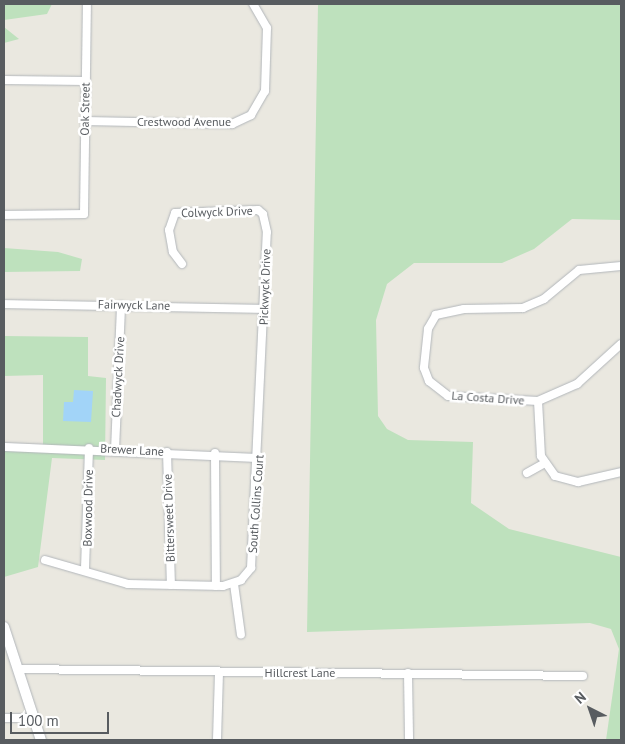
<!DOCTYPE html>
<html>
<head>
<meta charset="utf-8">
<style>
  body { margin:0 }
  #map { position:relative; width:625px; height:744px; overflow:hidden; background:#eae8e0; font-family:"PT Sans",sans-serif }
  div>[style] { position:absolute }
  .green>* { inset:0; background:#bee1bd }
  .water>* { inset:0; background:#a2d4f8 }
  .roads { filter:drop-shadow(0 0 1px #b2b6ba) drop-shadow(0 0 1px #b2b6ba) }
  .minor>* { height:8px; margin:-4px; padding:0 4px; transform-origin:4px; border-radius:4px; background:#fff }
  .tertiary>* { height:10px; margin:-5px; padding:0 5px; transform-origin:5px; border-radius:5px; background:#fff }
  span { translate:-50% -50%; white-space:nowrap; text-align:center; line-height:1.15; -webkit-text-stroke:5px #fff; paint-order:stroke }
  .street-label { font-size:12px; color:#585c60 }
  .frame { position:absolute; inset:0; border:5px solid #585c60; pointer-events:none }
  .north { position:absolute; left:565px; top:684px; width:50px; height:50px; -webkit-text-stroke:4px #fff; paint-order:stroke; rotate:319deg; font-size:14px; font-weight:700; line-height:20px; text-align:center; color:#585c60 }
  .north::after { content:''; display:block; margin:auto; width:18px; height:22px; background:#585c60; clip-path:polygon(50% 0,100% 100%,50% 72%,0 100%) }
  .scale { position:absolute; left:10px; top:712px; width:99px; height:22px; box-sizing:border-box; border:2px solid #585c60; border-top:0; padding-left:6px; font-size:15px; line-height:18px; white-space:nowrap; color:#585c60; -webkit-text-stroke:4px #fff; paint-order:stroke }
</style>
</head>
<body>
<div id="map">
  <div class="green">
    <div style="clip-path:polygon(4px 4px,52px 4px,47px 14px,4px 20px)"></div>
    <div style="clip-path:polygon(318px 4px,621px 4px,621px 220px,572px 219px,534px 249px,502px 263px,414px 263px,387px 284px,376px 320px,378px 416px,387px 429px,408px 440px,473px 442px,471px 503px,509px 529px,621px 557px,621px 740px,606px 740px,619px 649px,611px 629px,590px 623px,307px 632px)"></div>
    <div style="clip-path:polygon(4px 27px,19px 39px,4px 43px)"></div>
    <div style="clip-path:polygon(4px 248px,58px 252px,82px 259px,80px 271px,4px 272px)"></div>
    <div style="clip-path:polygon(4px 336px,88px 337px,88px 376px,106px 378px,105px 460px,52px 458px,38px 567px,4px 577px,4px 448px,43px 447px,43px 375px,4px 376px)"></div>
  </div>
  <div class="water">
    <div style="clip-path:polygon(74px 390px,93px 391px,91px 422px,63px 421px,64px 402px,73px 402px)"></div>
  </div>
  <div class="roads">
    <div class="minor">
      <div style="left:4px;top:80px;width:82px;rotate:0.7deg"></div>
      <div style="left:85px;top:121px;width:147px;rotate:1.2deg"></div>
      <div style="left:232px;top:124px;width:21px;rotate:-25deg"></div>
      <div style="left:251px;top:115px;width:28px;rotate:-60deg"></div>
      <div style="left:265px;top:91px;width:63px;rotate:-88.2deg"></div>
      <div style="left:267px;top:28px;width:28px;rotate:-120deg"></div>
      <div style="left:4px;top:215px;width:80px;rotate:-0.7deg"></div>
      <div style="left:84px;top:214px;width:210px;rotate:-89.2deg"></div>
      <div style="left:621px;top:266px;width:42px;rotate:174.6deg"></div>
      <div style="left:579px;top:270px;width:45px;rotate:140.4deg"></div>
      <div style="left:544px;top:299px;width:23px;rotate:157deg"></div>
      <div style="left:523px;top:308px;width:59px;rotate:179deg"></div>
      <div style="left:464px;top:309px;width:29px;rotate:168deg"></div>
      <div style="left:436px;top:315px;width:16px;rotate:120deg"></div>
      <div style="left:428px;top:329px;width:39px;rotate:96deg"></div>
      <div style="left:424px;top:368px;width:14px;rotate:69deg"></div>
      <div style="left:429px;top:381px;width:24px;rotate:38deg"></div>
      <div style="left:448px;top:396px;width:90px;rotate:3.2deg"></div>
      <div style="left:538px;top:401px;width:43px;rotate:-23.6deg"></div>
      <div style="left:577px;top:384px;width:59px;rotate:-42.3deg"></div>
      <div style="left:4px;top:304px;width:260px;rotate:1.1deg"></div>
      <div style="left:538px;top:401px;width:55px;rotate:86.9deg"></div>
      <div style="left:541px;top:456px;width:24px;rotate:55deg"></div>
      <div style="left:555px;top:476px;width:24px;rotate:15deg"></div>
      <div style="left:578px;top:482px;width:44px;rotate:-13.1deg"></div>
      <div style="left:4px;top:447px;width:255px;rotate:2.5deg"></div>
      <div style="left:115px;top:450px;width:145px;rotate:-87.6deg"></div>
      <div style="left:167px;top:452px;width:133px;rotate:88.3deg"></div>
      <div style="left:215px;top:453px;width:133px;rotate:89.6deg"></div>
      <div style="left:527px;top:473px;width:21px;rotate:-29deg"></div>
      <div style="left:45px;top:560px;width:86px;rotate:16.1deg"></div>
      <div style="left:128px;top:584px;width:95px;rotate:1.2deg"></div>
      <div style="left:223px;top:586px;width:19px;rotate:-18deg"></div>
      <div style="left:241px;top:580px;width:16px;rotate:-50deg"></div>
      <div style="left:251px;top:568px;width:336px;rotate:-87.3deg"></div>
      <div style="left:267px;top:232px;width:18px;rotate:-103deg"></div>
      <div style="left:263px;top:214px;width:6px;rotate:-141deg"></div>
      <div style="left:258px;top:210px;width:83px;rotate:177.9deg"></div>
      <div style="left:175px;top:213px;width:18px;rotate:109deg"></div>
      <div style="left:169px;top:230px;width:22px;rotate:80deg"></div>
      <div style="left:173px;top:252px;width:15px;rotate:53deg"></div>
      <div style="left:85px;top:569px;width:121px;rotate:-88.1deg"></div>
      <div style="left:234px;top:584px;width:51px;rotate:82.2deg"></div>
      <div style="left:18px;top:669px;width:565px;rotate:0.71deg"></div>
      <div style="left:408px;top:673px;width:67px;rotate:89.1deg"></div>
      <div style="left:4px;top:718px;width:30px"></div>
      <div style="left:217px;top:740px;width:67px;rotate:-88.3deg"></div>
    </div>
    <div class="tertiary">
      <div style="left:4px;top:627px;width:119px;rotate:71.9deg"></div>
    </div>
  </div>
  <div class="street-label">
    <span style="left:85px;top:109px;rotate:-89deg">Oak Street</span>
    <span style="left:184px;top:122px">Crestwood Avenue</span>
    <span style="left:217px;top:212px;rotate:-2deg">Colwyck Drive</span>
    <span style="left:265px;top:287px;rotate:-88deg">Pickwyck Drive</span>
    <span style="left:134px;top:305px;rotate:1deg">Fairwyck Lane</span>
    <span style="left:118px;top:377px;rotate:-87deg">Chadwyck Drive</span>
    <span style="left:488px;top:398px;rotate:4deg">La Costa Drive</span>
    <span style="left:132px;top:450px;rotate:3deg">Brewer Lane</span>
    <span style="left:256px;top:504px;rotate:-86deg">South Collins Court</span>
    <span style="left:88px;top:508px;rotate:-89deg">Boxwood Drive</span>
    <span style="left:169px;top:518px;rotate:-92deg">Bittersweet Drive</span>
    <span style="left:300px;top:673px">Hillcrest Lane</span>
  </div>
  <div class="frame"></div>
  <div class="north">N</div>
  <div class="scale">100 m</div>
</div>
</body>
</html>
